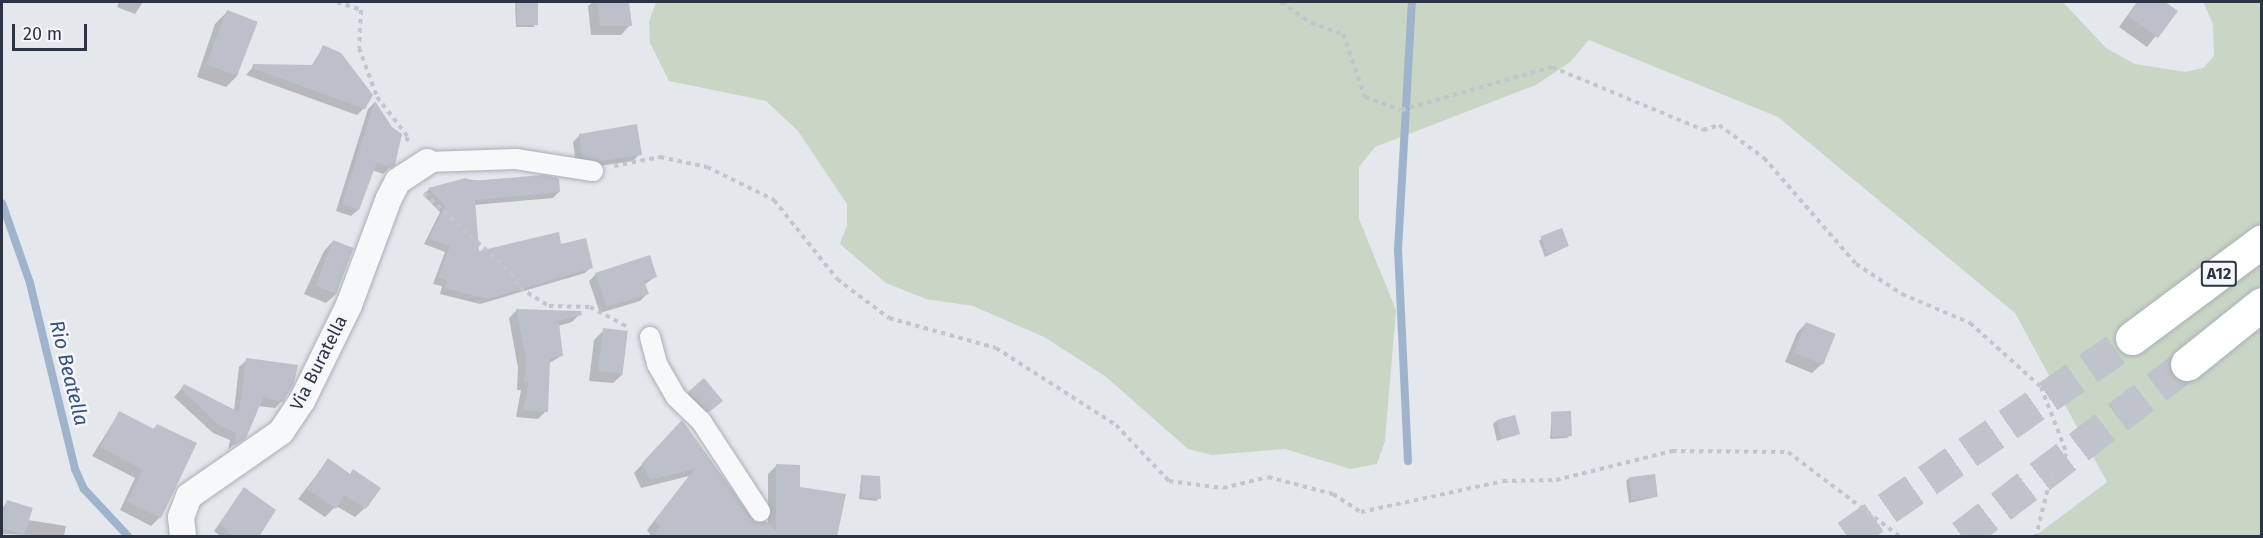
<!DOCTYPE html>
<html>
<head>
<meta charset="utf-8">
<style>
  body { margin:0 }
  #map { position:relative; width:2263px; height:538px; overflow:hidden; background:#e4e7ec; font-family:"Fira Sans",sans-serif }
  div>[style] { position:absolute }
  .green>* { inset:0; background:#c9d6c5 }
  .shadow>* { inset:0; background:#0003; transform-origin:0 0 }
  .stream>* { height:8px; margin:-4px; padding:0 4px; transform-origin:4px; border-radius:4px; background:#9fb4cc }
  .building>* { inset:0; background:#bbc0ca; transform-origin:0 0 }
  .motorway-tunnel>* { height:33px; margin-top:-16.5px; transform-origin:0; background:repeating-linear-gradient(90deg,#bfc3cb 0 33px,transparent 0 49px) }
  .path>* { height:4px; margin-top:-2px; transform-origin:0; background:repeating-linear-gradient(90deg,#c2c5cb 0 4.5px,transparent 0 9px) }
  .roads { filter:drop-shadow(0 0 2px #a9aeb7) drop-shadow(0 0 2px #a9aeb7) }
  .pedestrian>* { height:20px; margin:-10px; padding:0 10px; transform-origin:10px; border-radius:10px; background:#f7f8fa }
  .minor>* { height:26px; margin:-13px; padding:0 13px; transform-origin:13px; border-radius:13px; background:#f7f8fa }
  .motorway>* { height:33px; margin:-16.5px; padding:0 16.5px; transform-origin:16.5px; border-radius:16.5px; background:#fff }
  span { translate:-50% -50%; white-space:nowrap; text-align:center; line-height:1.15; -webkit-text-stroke:5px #f4f6f9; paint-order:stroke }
  .shield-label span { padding:2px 4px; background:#f4f6f9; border:2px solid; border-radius:4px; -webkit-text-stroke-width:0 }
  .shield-label { font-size:16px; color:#2b3445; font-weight:700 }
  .street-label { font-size:18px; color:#2b3445 }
  .water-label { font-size:20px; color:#34527a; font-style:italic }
  .frame { position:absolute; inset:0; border:3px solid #2b3445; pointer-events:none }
  .scale { position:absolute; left:12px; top:24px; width:75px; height:27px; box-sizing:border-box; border:3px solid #2b3445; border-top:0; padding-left:8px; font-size:18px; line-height:21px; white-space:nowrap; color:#2b3445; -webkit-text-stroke:4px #f4f6f9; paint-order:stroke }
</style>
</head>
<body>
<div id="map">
  <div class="green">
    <div style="clip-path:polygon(656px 2px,2063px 2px,2106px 48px,2135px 64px,2186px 72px,2203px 68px,2214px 56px,2213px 24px,2203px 2px,2261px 2px,2261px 536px,2035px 536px,2107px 482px,2015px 313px,1778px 117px,1589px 40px,1570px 62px,1536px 85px,1375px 147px,1359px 167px,1359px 219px,1396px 310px,1385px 441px,1377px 464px,1350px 469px,1285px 449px,1212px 455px,1188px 449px,1105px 376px,1044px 337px,973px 306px,926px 299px,886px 283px,840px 244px,847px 225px,847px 204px,798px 131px,766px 101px,669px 81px,650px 43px,649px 22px)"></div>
  </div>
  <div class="shadow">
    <div style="clip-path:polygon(119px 2px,143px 2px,135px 14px,117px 7px)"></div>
    <div style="clip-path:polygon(515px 2px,537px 2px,534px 27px,516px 27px)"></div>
    <div style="clip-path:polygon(593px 2px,628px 2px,630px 25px,621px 35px,591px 35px,588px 6px)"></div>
    <div style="clip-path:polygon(2137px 2px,2163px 2px,2176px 11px,2147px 47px,2119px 27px)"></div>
    <div style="clip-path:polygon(227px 12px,238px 75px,226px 87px,197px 77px,215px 24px)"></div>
    <div style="clip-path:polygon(323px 47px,364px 108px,357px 115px,246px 75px,254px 66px,311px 67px)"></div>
    <div style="clip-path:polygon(374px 103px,391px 128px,393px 164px,383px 174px,372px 170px,358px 210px,351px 216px,336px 211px,368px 109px)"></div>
    <div style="clip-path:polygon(580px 135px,640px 154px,633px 161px,592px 167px,576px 164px,573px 142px)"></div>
    <div style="clip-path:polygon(466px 179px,559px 192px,553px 198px,474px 205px,478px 253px,560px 246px,591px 267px,585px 273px,480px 304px,440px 294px,442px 286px,433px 284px,445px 252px,424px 244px,440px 212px,423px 195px,429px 189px)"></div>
    <div style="clip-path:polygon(1542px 238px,1568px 246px,1545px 257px,1539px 241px)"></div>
    <div style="clip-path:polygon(333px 241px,352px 249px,336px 294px,326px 303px,304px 294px,324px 251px)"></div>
    <div style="clip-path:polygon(596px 274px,655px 277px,644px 285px,647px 294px,640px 301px,600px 313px,589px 281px)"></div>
    <div style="clip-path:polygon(517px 310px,580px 314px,572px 322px,558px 326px,561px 356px,548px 364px,546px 411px,538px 419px,516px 417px,521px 390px,517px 390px,518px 368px,509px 318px)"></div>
    <div style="clip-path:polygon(1806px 323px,1834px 335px,1822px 364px,1812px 373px,1785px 362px,1797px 333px)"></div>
    <div style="clip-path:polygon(604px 330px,623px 374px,613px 383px,589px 381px,594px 340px)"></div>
    <div style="clip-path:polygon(247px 360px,282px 401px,275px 408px,258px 406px,248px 431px,228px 450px,230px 440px,213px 433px,174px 397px,184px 386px,234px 411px,239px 367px)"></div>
    <div style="left:704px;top:380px;width:27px;height:34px;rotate:51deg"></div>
    <div style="clip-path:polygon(119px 413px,152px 430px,157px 425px,160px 517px,151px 526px,120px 510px,135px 478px,92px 456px)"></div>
    <div style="clip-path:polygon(1552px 413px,1570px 435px,1567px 438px,1550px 439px)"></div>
    <div style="clip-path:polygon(1496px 421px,1518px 433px,1497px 441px,1493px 424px)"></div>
    <div style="clip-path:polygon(674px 430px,754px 523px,768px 525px,768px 474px,777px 465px,836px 536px,651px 536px,647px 530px,689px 476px,641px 488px,634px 473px)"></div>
    <div style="clip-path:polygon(328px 460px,349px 475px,353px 471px,365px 508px,355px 517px,336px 506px,325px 517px,298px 499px)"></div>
    <div style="clip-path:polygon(861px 477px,879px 498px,876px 501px,859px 499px)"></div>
    <div style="clip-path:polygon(1629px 478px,1656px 497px,1629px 503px,1626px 481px)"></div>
    <div style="clip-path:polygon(245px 489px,258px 536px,220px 536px,214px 531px)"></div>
    <div style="clip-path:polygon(7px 502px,28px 520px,66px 526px,64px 536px,2px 534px,2px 509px)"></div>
  </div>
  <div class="stream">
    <div style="left:2px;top:203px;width:85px;rotate:70.7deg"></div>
    <div style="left:30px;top:283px;width:191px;rotate:76.4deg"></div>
    <div style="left:75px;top:469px;width:22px;rotate:66deg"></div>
    <div style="left:84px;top:489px;width:64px;rotate:46.9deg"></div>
    <div style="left:1408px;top:461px;width:211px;rotate:-92.7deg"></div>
    <div style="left:1398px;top:250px;width:248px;rotate:-86.8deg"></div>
  </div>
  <div class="building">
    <div style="left:517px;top:2px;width:21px;height:23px"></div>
    <div style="clip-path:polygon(598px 2px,629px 2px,632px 26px,600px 26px)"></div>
    <div style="clip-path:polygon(2138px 2px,2165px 2px,2178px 11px,2158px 38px,2128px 16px)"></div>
    <div style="left:227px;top:10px;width:33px;height:58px;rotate:21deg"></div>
    <div style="clip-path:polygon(323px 45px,341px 53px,373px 95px,365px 109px,252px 68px,253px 64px,314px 65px)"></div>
    <div style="clip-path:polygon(375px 101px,392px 127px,402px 134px,395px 165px,391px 168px,377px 162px,359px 210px,342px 204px)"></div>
    <div style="clip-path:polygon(637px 124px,642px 155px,600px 161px,582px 157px,579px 134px)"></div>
    <div style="clip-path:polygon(543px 175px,559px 178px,560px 192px,475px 200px,479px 251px,559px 232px,561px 244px,586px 238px,593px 268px,487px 299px,445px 288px,447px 280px,438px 278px,450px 246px,429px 238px,445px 206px,428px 188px,466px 178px,471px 181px)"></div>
    <div style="left:1562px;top:228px;width:19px;height:23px;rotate:69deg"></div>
    <div style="left:333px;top:240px;width:22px;height:49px;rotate:21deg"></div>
    <div style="clip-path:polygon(650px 255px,657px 277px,644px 281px,649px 294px,607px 307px,595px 273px)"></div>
    <div style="clip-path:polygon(516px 309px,581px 311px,582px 315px,555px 322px,559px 323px,563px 356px,550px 358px,548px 412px,523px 410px,529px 382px,524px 382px,526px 359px)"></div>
    <div style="left:1806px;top:322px;width:32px;height:33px;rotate:22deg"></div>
    <div style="left:603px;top:328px;width:25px;height:43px;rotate:7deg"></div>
    <div style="clip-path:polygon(246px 358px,298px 365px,294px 383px,283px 402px,263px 398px,246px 438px,234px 446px,236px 433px,220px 426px,181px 389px,184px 384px,239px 412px)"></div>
    <div style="clip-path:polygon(704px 378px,723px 401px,709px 412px,688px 392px)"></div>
    <div style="clip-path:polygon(119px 411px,154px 429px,157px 424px,197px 443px,161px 518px,127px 502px,143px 470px,100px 447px)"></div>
    <div style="left:1571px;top:411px;width:25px;height:20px;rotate:88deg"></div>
    <div style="left:1515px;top:415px;width:20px;height:19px;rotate:75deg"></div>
    <div style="clip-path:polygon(682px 420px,755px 522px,766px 521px,776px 531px,776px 464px,800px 465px,800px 487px,846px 494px,837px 537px,654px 537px,660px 525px,654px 521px,695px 469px,650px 480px,642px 463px)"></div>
    <div style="clip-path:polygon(328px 458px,350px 474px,353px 469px,381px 488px,366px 509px,344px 495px,336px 509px,307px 489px)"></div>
    <div style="left:1655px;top:474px;width:23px;height:26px;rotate:83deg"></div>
    <div style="clip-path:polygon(861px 475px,880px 476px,881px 499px,862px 497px)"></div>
    <div style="clip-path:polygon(244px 487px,276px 510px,259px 537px,235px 537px,219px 524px)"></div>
    <div style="left:7px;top:500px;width:27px;height:28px;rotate:17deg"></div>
  </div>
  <div class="motorway-tunnel">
    <div style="left:1847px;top:536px;width:347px;rotate:-34.8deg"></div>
    <div style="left:1962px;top:536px;width:283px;rotate:-37.4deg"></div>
  </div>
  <div class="path">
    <div style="left:337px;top:2px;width:25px;rotate:18deg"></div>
    <div style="left:361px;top:10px;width:38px;rotate:93deg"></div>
    <div style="left:359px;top:48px;width:52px;rotate:69.8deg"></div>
    <div style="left:377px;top:97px;width:51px;rotate:52.2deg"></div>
    <div style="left:408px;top:137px;width:9px;rotate:111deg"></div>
    <div style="left:1281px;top:2px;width:37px;rotate:35deg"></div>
    <div style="left:1311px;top:23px;width:34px;rotate:19deg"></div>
    <div style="left:1343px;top:34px;width:67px;rotate:70.8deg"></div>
    <div style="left:1365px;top:97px;width:38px;rotate:20deg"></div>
    <div style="left:1401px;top:110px;width:157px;rotate:-15.9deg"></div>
    <div style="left:1552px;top:67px;width:164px;rotate:22.6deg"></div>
    <div style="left:1703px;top:130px;width:17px;rotate:-17deg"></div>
    <div style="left:1719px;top:125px;width:56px;rotate:36.3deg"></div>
    <div style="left:1764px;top:158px;width:140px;rotate:49deg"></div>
    <div style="left:1856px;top:264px;width:55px;rotate:33.1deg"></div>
    <div style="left:1902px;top:294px;width:74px;rotate:23.1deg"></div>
    <div style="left:1970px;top:323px;width:96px;rotate:42deg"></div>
    <div style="left:2041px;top:387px;width:72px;rotate:68.8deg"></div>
    <div style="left:2067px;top:454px;width:16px;rotate:142deg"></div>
    <div style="left:2054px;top:464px;width:74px;rotate:104deg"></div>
    <div style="left:614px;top:166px;width:47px;rotate:-11.1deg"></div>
    <div style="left:660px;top:157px;width:48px;rotate:12deg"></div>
    <div style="left:707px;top:167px;width:75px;rotate:26.2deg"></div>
    <div style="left:774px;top:200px;width:101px;rotate:51.4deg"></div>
    <div style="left:837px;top:279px;width:65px;rotate:36.9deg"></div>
    <div style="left:889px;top:318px;width:111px;rotate:15.7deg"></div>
    <div style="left:996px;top:348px;width:143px;rotate:32.7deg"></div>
    <div style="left:1116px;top:425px;width:77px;rotate:46.6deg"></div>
    <div style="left:1169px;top:481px;width:54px;rotate:7.4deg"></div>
    <div style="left:1223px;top:488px;width:46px;rotate:-13.7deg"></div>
    <div style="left:1268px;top:477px;width:67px;rotate:14.7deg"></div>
    <div style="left:1333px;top:494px;width:33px;rotate:33deg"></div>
    <div style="left:1361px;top:512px;width:145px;rotate:-12.3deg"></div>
    <div style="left:1503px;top:481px;width:53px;rotate:-1.1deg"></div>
    <div style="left:1556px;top:480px;width:120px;rotate:-14deg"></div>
    <div style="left:1672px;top:451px;width:116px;rotate:0.5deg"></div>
    <div style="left:1788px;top:452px;width:139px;rotate:37.1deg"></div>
    <div style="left:424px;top:193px;width:118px;rotate:42.6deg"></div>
    <div style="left:511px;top:273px;width:17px;rotate:59deg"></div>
    <div style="left:520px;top:288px;width:34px;rotate:32deg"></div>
    <div style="left:549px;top:306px;width:41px;rotate:1.4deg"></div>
    <div style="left:590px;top:307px;width:45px;rotate:27.7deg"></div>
  </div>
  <div class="roads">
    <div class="pedestrian">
      <div style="left:427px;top:162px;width:89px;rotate:-1.9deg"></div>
      <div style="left:516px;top:159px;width:78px;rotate:8.9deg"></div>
      <div style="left:650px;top:337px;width:28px;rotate:75deg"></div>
      <div style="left:657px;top:364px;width:38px;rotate:60deg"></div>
      <div style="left:676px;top:397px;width:35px;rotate:44deg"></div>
      <div style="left:701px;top:421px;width:108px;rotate:56.8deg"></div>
    </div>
    <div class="minor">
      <div style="left:183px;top:536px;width:19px;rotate:-96deg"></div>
      <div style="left:181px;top:517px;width:22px;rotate:-69deg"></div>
      <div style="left:189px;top:496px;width:112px;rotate:-34.8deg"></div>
      <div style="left:281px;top:432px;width:37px;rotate:-56deg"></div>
      <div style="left:302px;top:401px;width:107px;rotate:-63.9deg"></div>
      <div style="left:349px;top:305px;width:114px;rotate:-69.5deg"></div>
      <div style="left:389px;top:198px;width:19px;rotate:-62deg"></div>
      <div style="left:398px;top:181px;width:35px;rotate:-33deg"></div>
    </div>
    <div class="motorway">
      <div style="left:2132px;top:338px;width:162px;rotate:-36.7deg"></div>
      <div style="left:2187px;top:364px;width:96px;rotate:-38.7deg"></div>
    </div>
  </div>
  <div class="shield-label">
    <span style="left:2219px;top:274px">A12</span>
  </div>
  <div class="street-label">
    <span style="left:319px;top:363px;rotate:-63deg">Via Buratella</span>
  </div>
  <div class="water-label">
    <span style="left:69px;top:373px;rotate:76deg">Rio Beatella</span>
  </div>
  <div class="frame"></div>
  <div class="scale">20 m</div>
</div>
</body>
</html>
